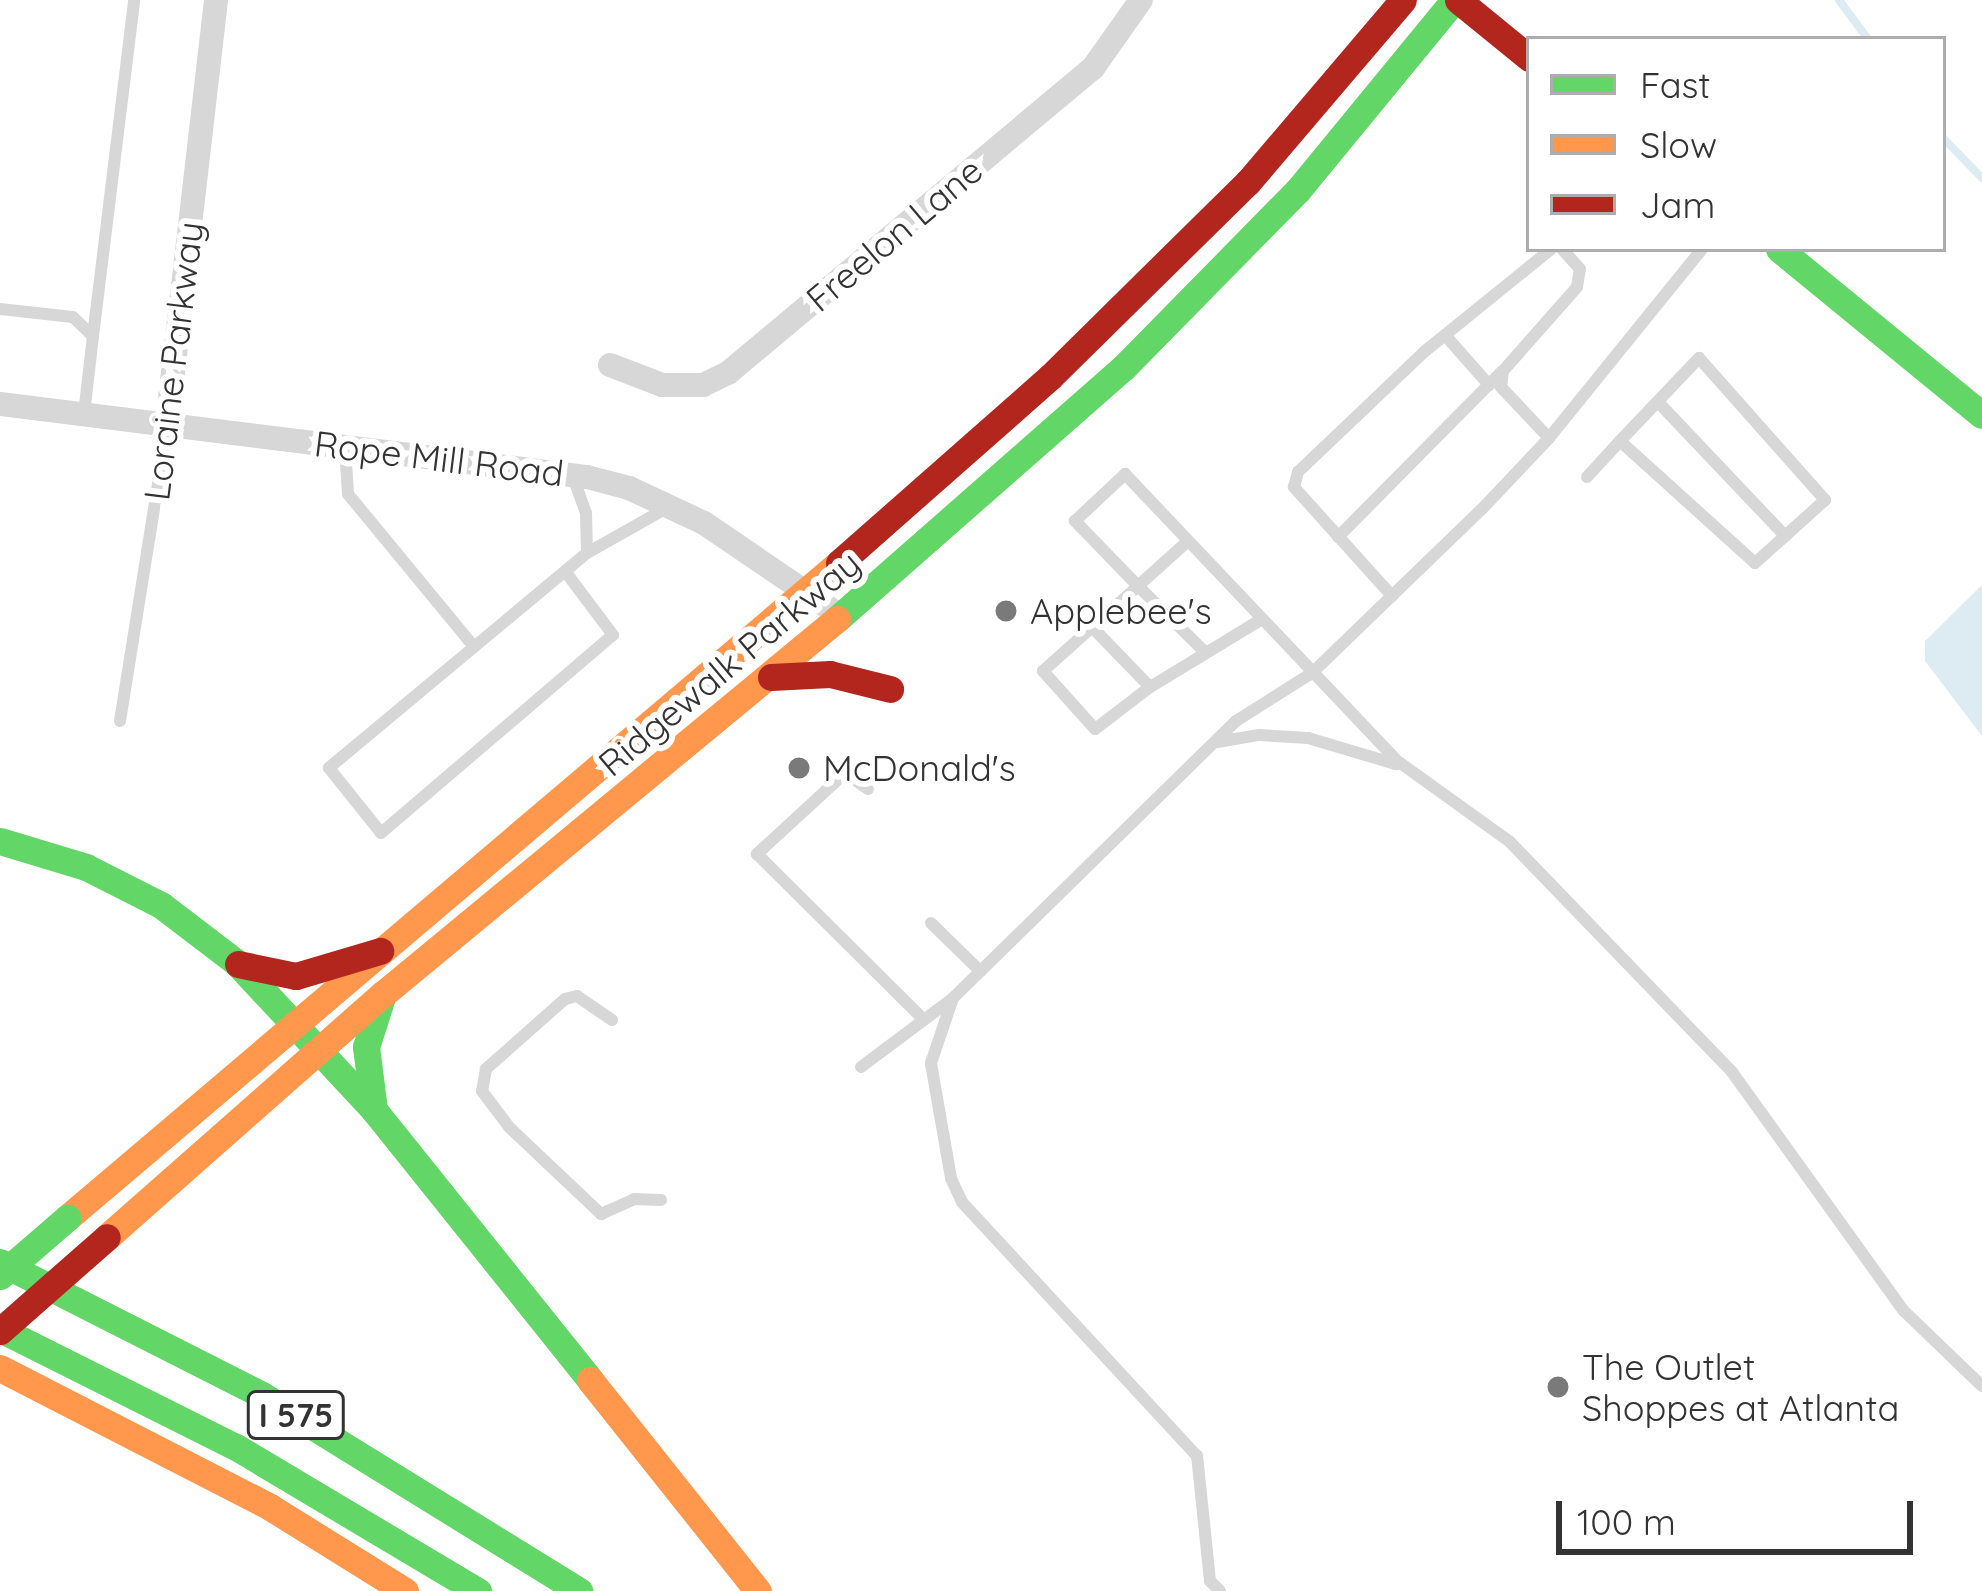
<!DOCTYPE html>
<html>
<head>
<meta charset="utf-8">
<style>
  body { margin:0 }
  #map { position:relative; width:1982px; height:1591px; overflow:hidden; background:#fff; font-family:Quicksand,sans-serif }
  div>[style] { position:absolute }
  .water>* { inset:0; background:#ddebf3 }
  .stream>* { height:8px; margin:-4px; padding:0 4px; transform-origin:4px; border-radius:4px; background:#ddebf3 }
  .lane>* { height:12px; margin:-6px; padding:0 6px; transform-origin:6px; border-radius:6px; background:#d7d7d7 }
  .street>* { height:24px; margin:-12px; padding:0 12px; transform-origin:12px; border-radius:12px; background:#d7d7d7 }
  .fast>* { height:27px; margin:-13.5px; padding:0 13.5px; transform-origin:13.5px; border-radius:13.5px; background:#63d668 }
  .slow>* { height:27px; margin:-13.5px; padding:0 13.5px; transform-origin:13.5px; border-radius:13.5px; background:#ff974d }
  .jam>* { height:27px; margin:-13.5px; padding:0 13.5px; transform-origin:13.5px; border-radius:13.5px; background:#b3261e }
  .fast-bridge>* { height:27px; margin:-13.5px; padding:0 13.5px; transform-origin:13.5px; border-radius:13.5px; background:#63d668 }
  .jam-bridge>* { height:27px; margin:-13.5px; padding:0 13.5px; transform-origin:13.5px; border-radius:13.5px; background:#b3261e }
  .dots>* { width:33px; height:33px; translate:-50% -50%; box-sizing:border-box; border:6px solid #fff; border-radius:50% }
  span { translate:-50% -50%; white-space:nowrap; text-align:center; line-height:1.15; -webkit-text-stroke:12px #fff; paint-order:stroke }
  .shield-label span { padding:3px 9px; background:#fff; border:3px solid; border-radius:9px; -webkit-text-stroke-width:0 }
  .shield-label { font-size:33px; color:#333; font-weight:700 }
  .street-label { font-size:36px; color:#333 }
  .poi-label { font-size:36px; color:#333 }
  .left { translate:0 -50%; text-align:left }
  .legend { position:absolute; left:1526px; top:36px; width:420px; height:216px; box-sizing:border-box; background:#fff; border:3px solid #adadad; margin:0; padding:15px 21px; list-style:none; font-size:36px; color:#333 }
  .legend li { display:flex; align-items:center; gap:24px; height:60px }
  .legend b { width:60px; border:3px solid #adadad }
  .scale { position:absolute; left:1556px; top:1501px; width:357px; height:54px; box-sizing:border-box; border:6px solid #333; border-top:0; padding-left:15px; font-size:36px; line-height:42px; white-space:nowrap; color:#333; -webkit-text-stroke:9px #fff; paint-order:stroke }
</style>
</head>
<body>
<div id="map">
  <div class="water">
    <div style="clip-path:polygon(1982px 585px,1982px 736px,1925px 661px,1925px 641px)"></div>
  </div>
  <div class="stream">
    <div style="left:1839px;top:0;width:49px;rotate:53.4deg"></div>
    <div style="left:1943px;top:138px;width:56px;rotate:45.7deg"></div>
  </div>
  <div class="lane">
    <div style="left:0;top:309px;width:73px;rotate:6.3deg"></div>
    <div style="left:73px;top:317px;width:28px;rotate:44deg"></div>
    <div style="left:93px;top:336px;width:79px;rotate:96.6deg"></div>
    <div style="left:1445px;top:335px;width:67px;rotate:48.7deg"></div>
    <div style="left:93px;top:336px;width:338px;rotate:-83deg"></div>
    <div style="left:1699px;top:358px;width:190px;rotate:48.4deg"></div>
    <div style="left:1825px;top:500px;width:94px;rotate:138deg"></div>
    <div style="left:1755px;top:563px;width:182px;rotate:-137.9deg"></div>
    <div style="left:1620px;top:441px;width:115px;rotate:-46.4deg"></div>
    <div style="left:1658px;top:402px;width:185px;rotate:46.5deg"></div>
    <div style="left:1549px;top:438px;width:70px;rotate:-133.3deg"></div>
    <div style="left:1501px;top:387px;width:16px;rotate:-83deg"></div>
    <div style="left:1503px;top:371px;width:112px;rotate:-48.6deg"></div>
    <div style="left:1577px;top:287px;width:18px;rotate:-81deg"></div>
    <div style="left:1580px;top:269px;width:27px;rotate:-132deg"></div>
    <div style="left:345px;top:447px;width:47px;rotate:86.3deg"></div>
    <div style="left:348px;top:494px;width:198px;rotate:50.5deg"></div>
    <div style="left:474px;top:647px;width:147px;rotate:-39.8deg"></div>
    <div style="left:587px;top:553px;width:92px;rotate:-29.4deg"></div>
    <div style="left:572px;top:474px;width:41px;rotate:70.3deg"></div>
    <div style="left:586px;top:513px;width:40px;rotate:88.6deg"></div>
    <div style="left:1587px;top:477px;width:49px;rotate:-47.5deg"></div>
    <div style="left:1338px;top:537px;width:233px;rotate:-45.3deg"></div>
    <div style="left:1188px;top:541px;width:67px;rotate:138deg"></div>
    <div style="left:1138px;top:586px;width:95px;rotate:44.6deg"></div>
    <div style="left:1392px;top:596px;width:147px;rotate:-132deg"></div>
    <div style="left:1294px;top:487px;width:16px;rotate:-75deg"></div>
    <div style="left:1298px;top:472px;width:174px;rotate:-43.6deg"></div>
    <div style="left:1424px;top:352px;width:164px;rotate:-39deg"></div>
    <div style="left:1262px;top:619px;width:131px;rotate:148.7deg"></div>
    <div style="left:1150px;top:687px;width:69px;rotate:142.6deg"></div>
    <div style="left:1095px;top:729px;width:78px;rotate:-131.9deg"></div>
    <div style="left:1043px;top:671px;width:127px;rotate:-41.8deg"></div>
    <div style="left:1138px;top:586px;width:91px;rotate:-134.1deg"></div>
    <div style="left:1075px;top:521px;width:69px;rotate:-43.2deg"></div>
    <div style="left:1125px;top:474px;width:394px;rotate:46.5deg"></div>
    <div style="left:1396px;top:760px;width:140px;rotate:35.7deg"></div>
    <div style="left:1510px;top:842px;width:320px;rotate:46deg"></div>
    <div style="left:1732px;top:1072px;width:294px;rotate:54.3deg"></div>
    <div style="left:1904px;top:1311px;width:108px;rotate:43.9deg"></div>
    <div style="left:1092px;top:627px;width:83px;rotate:46deg"></div>
    <div style="left:474px;top:647px;width:189px;rotate:140.2deg"></div>
    <div style="left:329px;top:768px;width:83px;rotate:51.3deg"></div>
    <div style="left:381px;top:833px;width:305px;rotate:-40.5deg"></div>
    <div style="left:613px;top:635px;width:80px;rotate:-126.9deg"></div>
    <div style="left:120px;top:721px;width:299px;rotate:-80.9deg"></div>
    <div style="left:1217px;top:742px;width:43px;rotate:-9.5deg"></div>
    <div style="left:1259px;top:735px;width:49px;rotate:3.5deg"></div>
    <div style="left:1308px;top:738px;width:92px;rotate:16.5deg"></div>
    <div style="left:868px;top:789px;width:28px;rotate:-145deg"></div>
    <div style="left:845px;top:773px;width:120px;rotate:137.4deg"></div>
    <div style="left:757px;top:854px;width:234px;rotate:44.8deg"></div>
    <div style="left:931px;top:923px;width:69px;rotate:44.4deg"></div>
    <div style="left:612px;top:1020px;width:42px;rotate:-145.6deg"></div>
    <div style="left:577px;top:996px;width:12px;rotate:166deg"></div>
    <div style="left:565px;top:999px;width:106px;rotate:138.5deg"></div>
    <div style="left:486px;top:1069px;width:22px;rotate:100deg"></div>
    <div style="left:482px;top:1091px;width:45px;rotate:53.1deg"></div>
    <div style="left:509px;top:1127px;width:127px;rotate:43.4deg"></div>
    <div style="left:601px;top:1214px;width:36px;rotate:-24deg"></div>
    <div style="left:634px;top:1199px;width:27px;rotate:2deg"></div>
    <div style="left:861px;top:1067px;width:114px;rotate:-36.8deg"></div>
    <div style="left:1220px;top:1591px;width:14px;rotate:-135deg"></div>
    <div style="left:1210px;top:1581px;width:126px;rotate:-95.9deg"></div>
    <div style="left:1197px;top:1456px;width:346px;rotate:-132.8deg"></div>
    <div style="left:962px;top:1202px;width:26px;rotate:-115deg"></div>
    <div style="left:951px;top:1178px;width:117px;rotate:-99.9deg"></div>
    <div style="left:931px;top:1063px;width:69px;rotate:-71.3deg"></div>
    <div style="left:953px;top:998px;width:396px;rotate:-44.4deg"></div>
    <div style="left:1236px;top:721px;width:90px;rotate:-32.3deg"></div>
    <div style="left:1312px;top:673px;width:235px;rotate:-44deg"></div>
    <div style="left:1481px;top:510px;width:99px;rotate:-46.6deg"></div>
    <div style="left:1549px;top:438px;width:243px;rotate:-51deg"></div>
  </div>
  <div class="street">
    <div style="left:610px;top:365px;width:56px;rotate:21deg"></div>
    <div style="left:662px;top:385px;width:41px"></div>
    <div style="left:703px;top:385px;width:28px;rotate:-26deg"></div>
    <div style="left:728px;top:373px;width:476px;rotate:-39.9deg"></div>
    <div style="left:1093px;top:68px;width:83px;rotate:-54.8deg"></div>
    <div style="left:0;top:404px;width:592px;rotate:7.09deg"></div>
    <div style="left:587px;top:477px;width:43px;rotate:14.7deg"></div>
    <div style="left:629px;top:488px;width:83px;rotate:25deg"></div>
    <div style="left:704px;top:523px;width:166px;rotate:34.2deg"></div>
    <div style="left:167px;top:424px;width:427px;rotate:-83.4deg"></div>
  </div>
  <div class="fast">
    <div style="left:1779px;top:249px;width:262px;rotate:39.3deg"></div>
    <div style="left:837px;top:619px;width:381px;rotate:-41.3deg"></div>
    <div style="left:1123px;top:368px;width:250px;rotate:-45.5deg"></div>
    <div style="left:1298px;top:190px;width:246px;rotate:-50.6deg"></div>
    <div style="left:0;top:841px;width:90px;rotate:16.8deg"></div>
    <div style="left:86px;top:867px;width:84px;rotate:26.9deg"></div>
    <div style="left:161px;top:905px;width:96px;rotate:37.3deg"></div>
    <div style="left:237px;top:963px;width:201px;rotate:47deg"></div>
    <div style="left:374px;top:1110px;width:346px;rotate:51.3deg"></div>
    <div style="left:374px;top:1110px;width:64px;rotate:-97.2deg"></div>
    <div style="left:366px;top:1047px;width:56px;rotate:-72.2deg"></div>
    <div style="left:0;top:1262px;width:294px;rotate:26.9deg"></div>
    <div style="left:262px;top:1395px;width:373px;rotate:31.7deg"></div>
    <div style="left:0;top:1329px;width:264px;rotate:26.6deg"></div>
    <div style="left:236px;top:1447px;width:282px;rotate:30.8deg"></div>
  </div>
  <div class="slow">
    <div style="left:67px;top:1218px;width:1012px;rotate:-40.31deg"></div>
    <div style="left:107px;top:1237px;width:368px;rotate:-41.4deg"></div>
    <div style="left:383px;top:994px;width:589px;rotate:-39.56deg"></div>
    <div style="left:0;top:1368px;width:304px;rotate:27.2deg"></div>
    <div style="left:270px;top:1507px;width:159px;rotate:31.9deg"></div>
    <div style="left:590px;top:1380px;width:270px;rotate:51.5deg"></div>
  </div>
  <div class="jam">
    <div style="left:1458px;top:0;width:92px;rotate:39.2deg"></div>
    <div style="left:839px;top:563px;width:281px;rotate:-41.4deg"></div>
    <div style="left:1050px;top:377px;width:278px;rotate:-44.6deg"></div>
    <div style="left:1248px;top:182px;width:239px;rotate:-49.6deg"></div>
    <div style="left:771px;top:677px;width:59px;rotate:-2.9deg"></div>
    <div style="left:830px;top:674px;width:62px;rotate:14deg"></div>
    <div style="left:238px;top:964px;width:59px;rotate:11.7deg"></div>
    <div style="left:296px;top:976px;width:88px;rotate:-16.6deg"></div>
  </div>
  <div class="fast-bridge">
    <div style="left:0;top:1276px;width:89px;rotate:-40.9deg"></div>
  </div>
  <div class="jam-bridge">
    <div style="left:0;top:1331px;width:142px;rotate:-41.3deg"></div>
  </div>
  <div class="dots">
    <div style="left:1006px;top:611px;background:#7a7a7a"></div>
    <div style="left:799px;top:768px;background:#7a7a7a"></div>
    <div style="left:1558px;top:1387px;background:#7a7a7a"></div>
  </div>
  <div class="shield-label">
    <span style="left:296px;top:1415px">I 575</span>
  </div>
  <div class="street-label">
    <span style="left:894px;top:234px;rotate:-40deg">Freelon Lane</span>
    <span style="left:173px;top:361px;rotate:-83deg">Loraine Parkway</span>
    <span style="left:439px;top:458px;rotate:7deg">Rope Mill Road</span>
    <span style="left:729px;top:663px;rotate:-40deg">Ridgewalk Parkway</span>
  </div>
  <div class="poi-label">
    <span class="left" style="left:1030px;top:611px">Applebee's</span>
    <span class="left" style="left:823px;top:768px">McDonald's</span>
    <span class="left" style="left:1582px;top:1387px">The Outlet<br>Shoppes at Atlanta</span>
  </div>
  <ul class="legend">
  <li><b style="height:15px;background:#63d668"></b>Fast</li>
  <li><b style="height:15px;background:#ff974d"></b>Slow</li>
  <li><b style="height:15px;background:#b3261e"></b>Jam</li>
  </ul>
  <div class="scale">100 m</div>
</div>
</body>
</html>
